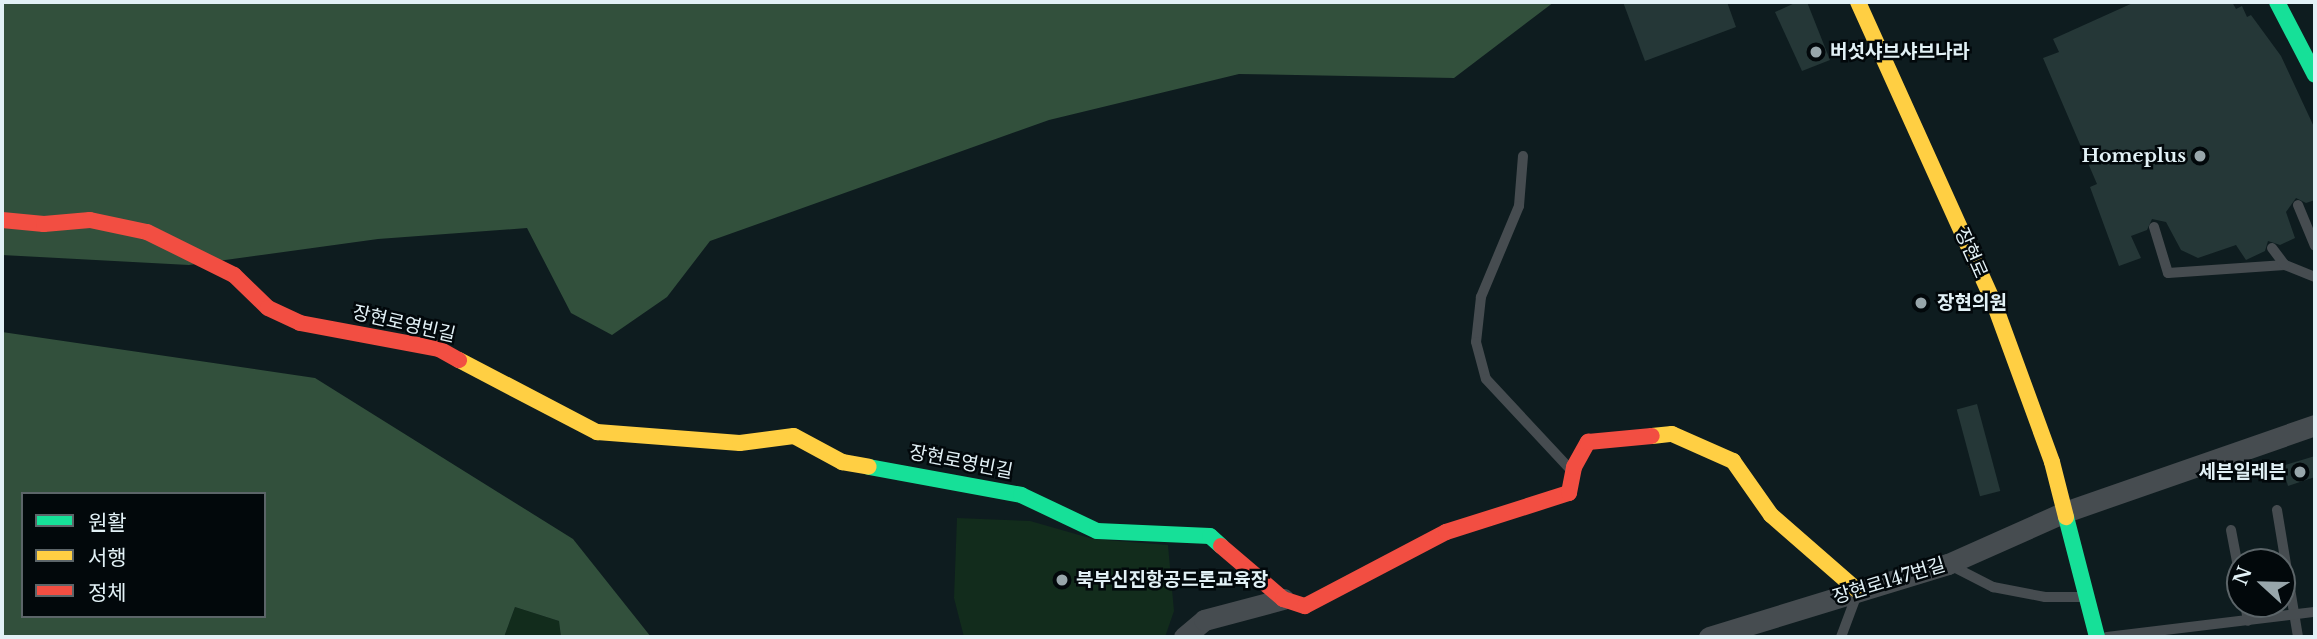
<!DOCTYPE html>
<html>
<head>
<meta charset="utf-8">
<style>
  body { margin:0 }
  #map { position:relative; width:2317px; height:639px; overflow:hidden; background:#0e1c1f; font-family:"Libre Baskerville","Noto Sans KR",serif }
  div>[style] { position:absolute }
  .green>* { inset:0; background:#122c1c }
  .forest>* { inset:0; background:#32503c }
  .building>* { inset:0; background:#253737; transform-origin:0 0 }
  .lane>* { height:10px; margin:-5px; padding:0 5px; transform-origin:5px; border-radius:5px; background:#464c50 }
  .street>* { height:21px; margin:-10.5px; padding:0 10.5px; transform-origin:10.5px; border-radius:10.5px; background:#464c50 }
  .fast>* { height:16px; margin:-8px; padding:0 8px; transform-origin:8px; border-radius:8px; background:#16e098 }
  .slow>* { height:16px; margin:-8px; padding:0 8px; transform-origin:8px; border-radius:8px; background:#ffcf43 }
  .jam>* { height:16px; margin:-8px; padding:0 8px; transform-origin:8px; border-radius:8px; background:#f24e42 }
  .dots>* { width:19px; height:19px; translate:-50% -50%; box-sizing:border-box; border:4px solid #02080b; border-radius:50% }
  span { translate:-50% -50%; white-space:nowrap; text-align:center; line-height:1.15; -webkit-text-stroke:5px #02080b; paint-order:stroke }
  .poi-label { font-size:19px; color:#e2f1f6; font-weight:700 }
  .left { translate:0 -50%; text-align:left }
  .right { translate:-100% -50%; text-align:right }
  .street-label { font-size:19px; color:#e2f1f6 }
  .frame { position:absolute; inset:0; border:4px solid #e2f1f6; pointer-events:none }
  .legend { position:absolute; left:21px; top:492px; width:245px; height:126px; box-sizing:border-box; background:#02080b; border:2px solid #5c6569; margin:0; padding:9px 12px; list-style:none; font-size:21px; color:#e2f1f6 }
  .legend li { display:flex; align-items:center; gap:14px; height:35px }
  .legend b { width:35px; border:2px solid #5c6569 }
  .north { position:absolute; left:2226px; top:548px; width:70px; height:70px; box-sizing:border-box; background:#02080b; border:2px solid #5c6569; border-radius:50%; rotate:292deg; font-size:19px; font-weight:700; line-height:28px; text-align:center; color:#e2f1f6 }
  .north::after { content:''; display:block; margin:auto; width:24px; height:32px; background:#98a6ab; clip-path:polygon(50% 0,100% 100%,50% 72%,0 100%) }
</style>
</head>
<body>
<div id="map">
  <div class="green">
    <div style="clip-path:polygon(957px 518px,1030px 521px,1093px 539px,1168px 545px,1174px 611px,1165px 637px,964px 637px,954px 598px)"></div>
    <div style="clip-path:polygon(515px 607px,559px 621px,561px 637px,504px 637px)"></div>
  </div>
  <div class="forest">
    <div style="clip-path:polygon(2px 2px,1554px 2px,1454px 78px,1239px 74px,1049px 120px,710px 241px,667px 297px,612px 335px,571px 313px,527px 228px,378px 239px,189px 265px,2px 255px)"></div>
    <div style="clip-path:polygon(evenodd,2px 332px,315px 378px,573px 539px,651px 637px,561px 637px,559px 621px,515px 607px,504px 637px,2px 637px,2px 332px,23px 494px,264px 494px,264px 616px,23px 616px,23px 494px)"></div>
  </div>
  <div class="building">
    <div style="clip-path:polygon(1623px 2px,1727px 2px,1736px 27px,1645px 61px)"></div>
    <div style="clip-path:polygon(1797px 2px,1807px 2px,1830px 60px,1802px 71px,1775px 12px)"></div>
    <div style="clip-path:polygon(2135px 2px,2232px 2px,2236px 9px,2242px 6px,2247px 17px,2251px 15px,2281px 56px,2315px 129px,2315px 200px,2306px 203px,2296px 198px,2286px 212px,2295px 238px,2280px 245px,2268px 241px,2265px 251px,2246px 260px,2236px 245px,2198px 258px,2181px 250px,2166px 222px,2152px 219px,2147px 230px,2131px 236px,2141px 258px,2119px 266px,2090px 187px,2097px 184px,2043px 58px,2059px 52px,2053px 39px)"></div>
    <div style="left:1977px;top:404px;width:90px;height:21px;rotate:75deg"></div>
    <div style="clip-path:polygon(2315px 456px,2315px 477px,2288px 486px,2282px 466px)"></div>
  </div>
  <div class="lane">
    <div style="left:1523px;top:156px;width:50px;rotate:94.6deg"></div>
    <div style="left:1519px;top:206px;width:99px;rotate:112.7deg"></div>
    <div style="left:1481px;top:297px;width:45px;rotate:96.3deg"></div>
    <div style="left:1476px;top:342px;width:38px;rotate:75deg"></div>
    <div style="left:1486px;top:379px;width:125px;rotate:47deg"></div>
    <div style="left:2298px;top:205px;width:44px;rotate:67.5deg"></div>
    <div style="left:2154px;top:227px;width:48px;rotate:73.1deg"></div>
    <div style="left:2168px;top:273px;width:117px;rotate:-3.9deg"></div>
    <div style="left:2285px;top:265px;width:32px;rotate:22deg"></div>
    <div style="left:2272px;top:248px;width:21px;rotate:53deg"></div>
    <div style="left:2277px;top:510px;width:129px;rotate:80.6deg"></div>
    <div style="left:2231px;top:530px;width:48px;rotate:79.2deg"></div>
    <div style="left:1948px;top:564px;width:51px;rotate:27.1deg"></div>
    <div style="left:1993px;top:587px;width:53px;rotate:10.9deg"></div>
    <div style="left:2045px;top:597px;width:41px"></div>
    <div style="left:2245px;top:604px;width:17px;rotate:80deg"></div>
    <div style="left:1841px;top:637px;width:46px;rotate:-69.6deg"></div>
    <div style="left:2107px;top:637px;width:209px;rotate:-6.9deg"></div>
  </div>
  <div class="street">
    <div style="left:1184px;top:637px;width:26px;rotate:-40deg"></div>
    <div style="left:1204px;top:620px;width:82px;rotate:-14.9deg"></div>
    <div style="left:1709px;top:637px;width:250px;rotate:-17deg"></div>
    <div style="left:1948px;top:564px;width:128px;rotate:-24deg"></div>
    <div style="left:2065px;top:512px;width:265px;rotate:-19.2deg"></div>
  </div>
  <div class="fast">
    <div style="left:2277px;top:2px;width:82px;rotate:62.5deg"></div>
    <div style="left:869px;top:467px;width:155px;rotate:10.4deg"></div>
    <div style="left:1021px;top:495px;width:84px;rotate:25.3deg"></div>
    <div style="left:1097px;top:531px;width:113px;rotate:2.5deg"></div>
    <div style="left:1210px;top:536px;width:15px;rotate:42deg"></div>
    <div style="left:2066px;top:517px;width:124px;rotate:75.5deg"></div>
  </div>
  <div class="slow">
    <div style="left:1858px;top:2px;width:333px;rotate:65.7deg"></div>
    <div style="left:1995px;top:306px;width:166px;rotate:69.9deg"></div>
    <div style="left:2052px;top:462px;width:57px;rotate:75.7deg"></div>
    <div style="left:459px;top:360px;width:156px;rotate:27.6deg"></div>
    <div style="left:597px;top:432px;width:143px;rotate:4.4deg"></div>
    <div style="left:740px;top:443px;width:54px;rotate:-7.4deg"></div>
    <div style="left:794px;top:436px;width:55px;rotate:28.4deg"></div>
    <div style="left:842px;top:462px;width:27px;rotate:10deg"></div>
    <div style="left:1652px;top:436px;width:20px;rotate:-6deg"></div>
    <div style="left:1672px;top:434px;width:67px;rotate:23.9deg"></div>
    <div style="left:1733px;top:461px;width:66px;rotate:54.9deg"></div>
    <div style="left:1771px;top:515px;width:116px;rotate:41.1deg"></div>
  </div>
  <div class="jam">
    <div style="left:2px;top:220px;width:42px;rotate:5.4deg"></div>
    <div style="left:44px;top:224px;width:46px;rotate:-5deg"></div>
    <div style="left:90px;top:220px;width:58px;rotate:11.9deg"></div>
    <div style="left:147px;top:232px;width:97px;rotate:26.3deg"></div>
    <div style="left:234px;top:275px;width:47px;rotate:44.1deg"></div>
    <div style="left:268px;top:308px;width:35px;rotate:25deg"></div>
    <div style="left:300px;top:323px;width:141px;rotate:10.6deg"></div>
    <div style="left:439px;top:349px;width:23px;rotate:29deg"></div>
    <div style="left:1221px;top:546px;width:82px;rotate:40.5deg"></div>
    <div style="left:1283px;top:599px;width:23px;rotate:18deg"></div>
    <div style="left:1305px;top:606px;width:159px;rotate:-27.7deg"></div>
    <div style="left:1446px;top:532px;width:129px;rotate:-17.6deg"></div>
    <div style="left:1569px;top:493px;width:26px;rotate:-79deg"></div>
    <div style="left:1574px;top:467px;width:29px;rotate:-61deg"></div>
    <div style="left:1588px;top:442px;width:64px;rotate:-5.4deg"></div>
  </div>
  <div class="dots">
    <div style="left:1816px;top:52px;background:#98a6ab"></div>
    <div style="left:2200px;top:156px;background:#98a6ab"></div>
    <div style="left:1921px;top:303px;background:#98a6ab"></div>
    <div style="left:2300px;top:472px;background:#98a6ab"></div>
    <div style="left:1062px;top:580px;background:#98a6ab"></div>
  </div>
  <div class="poi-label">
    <span class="left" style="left:1830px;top:52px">버섯샤브샤브나라</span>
    <span class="right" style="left:2186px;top:156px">Homeplus</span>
    <span class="left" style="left:1937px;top:303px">장현의원</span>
    <span class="right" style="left:2286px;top:472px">세븐일레븐</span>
    <span class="left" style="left:1076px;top:580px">북부신진항공드론교육장</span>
  </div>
  <div class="street-label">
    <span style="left:1971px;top:253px;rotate:66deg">장현로</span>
    <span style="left:404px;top:324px;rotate:13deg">장현로영빈길</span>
    <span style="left:961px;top:462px;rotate:11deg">장현로영빈길</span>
    <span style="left:1889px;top:581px;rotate:-17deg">장현로147번길</span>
  </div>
  <div class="frame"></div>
  <ul class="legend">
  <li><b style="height:9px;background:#16e098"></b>원활</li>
  <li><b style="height:9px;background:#ffcf43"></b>서행</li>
  <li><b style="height:9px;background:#f24e42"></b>정체</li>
  </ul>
  <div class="north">N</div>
</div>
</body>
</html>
